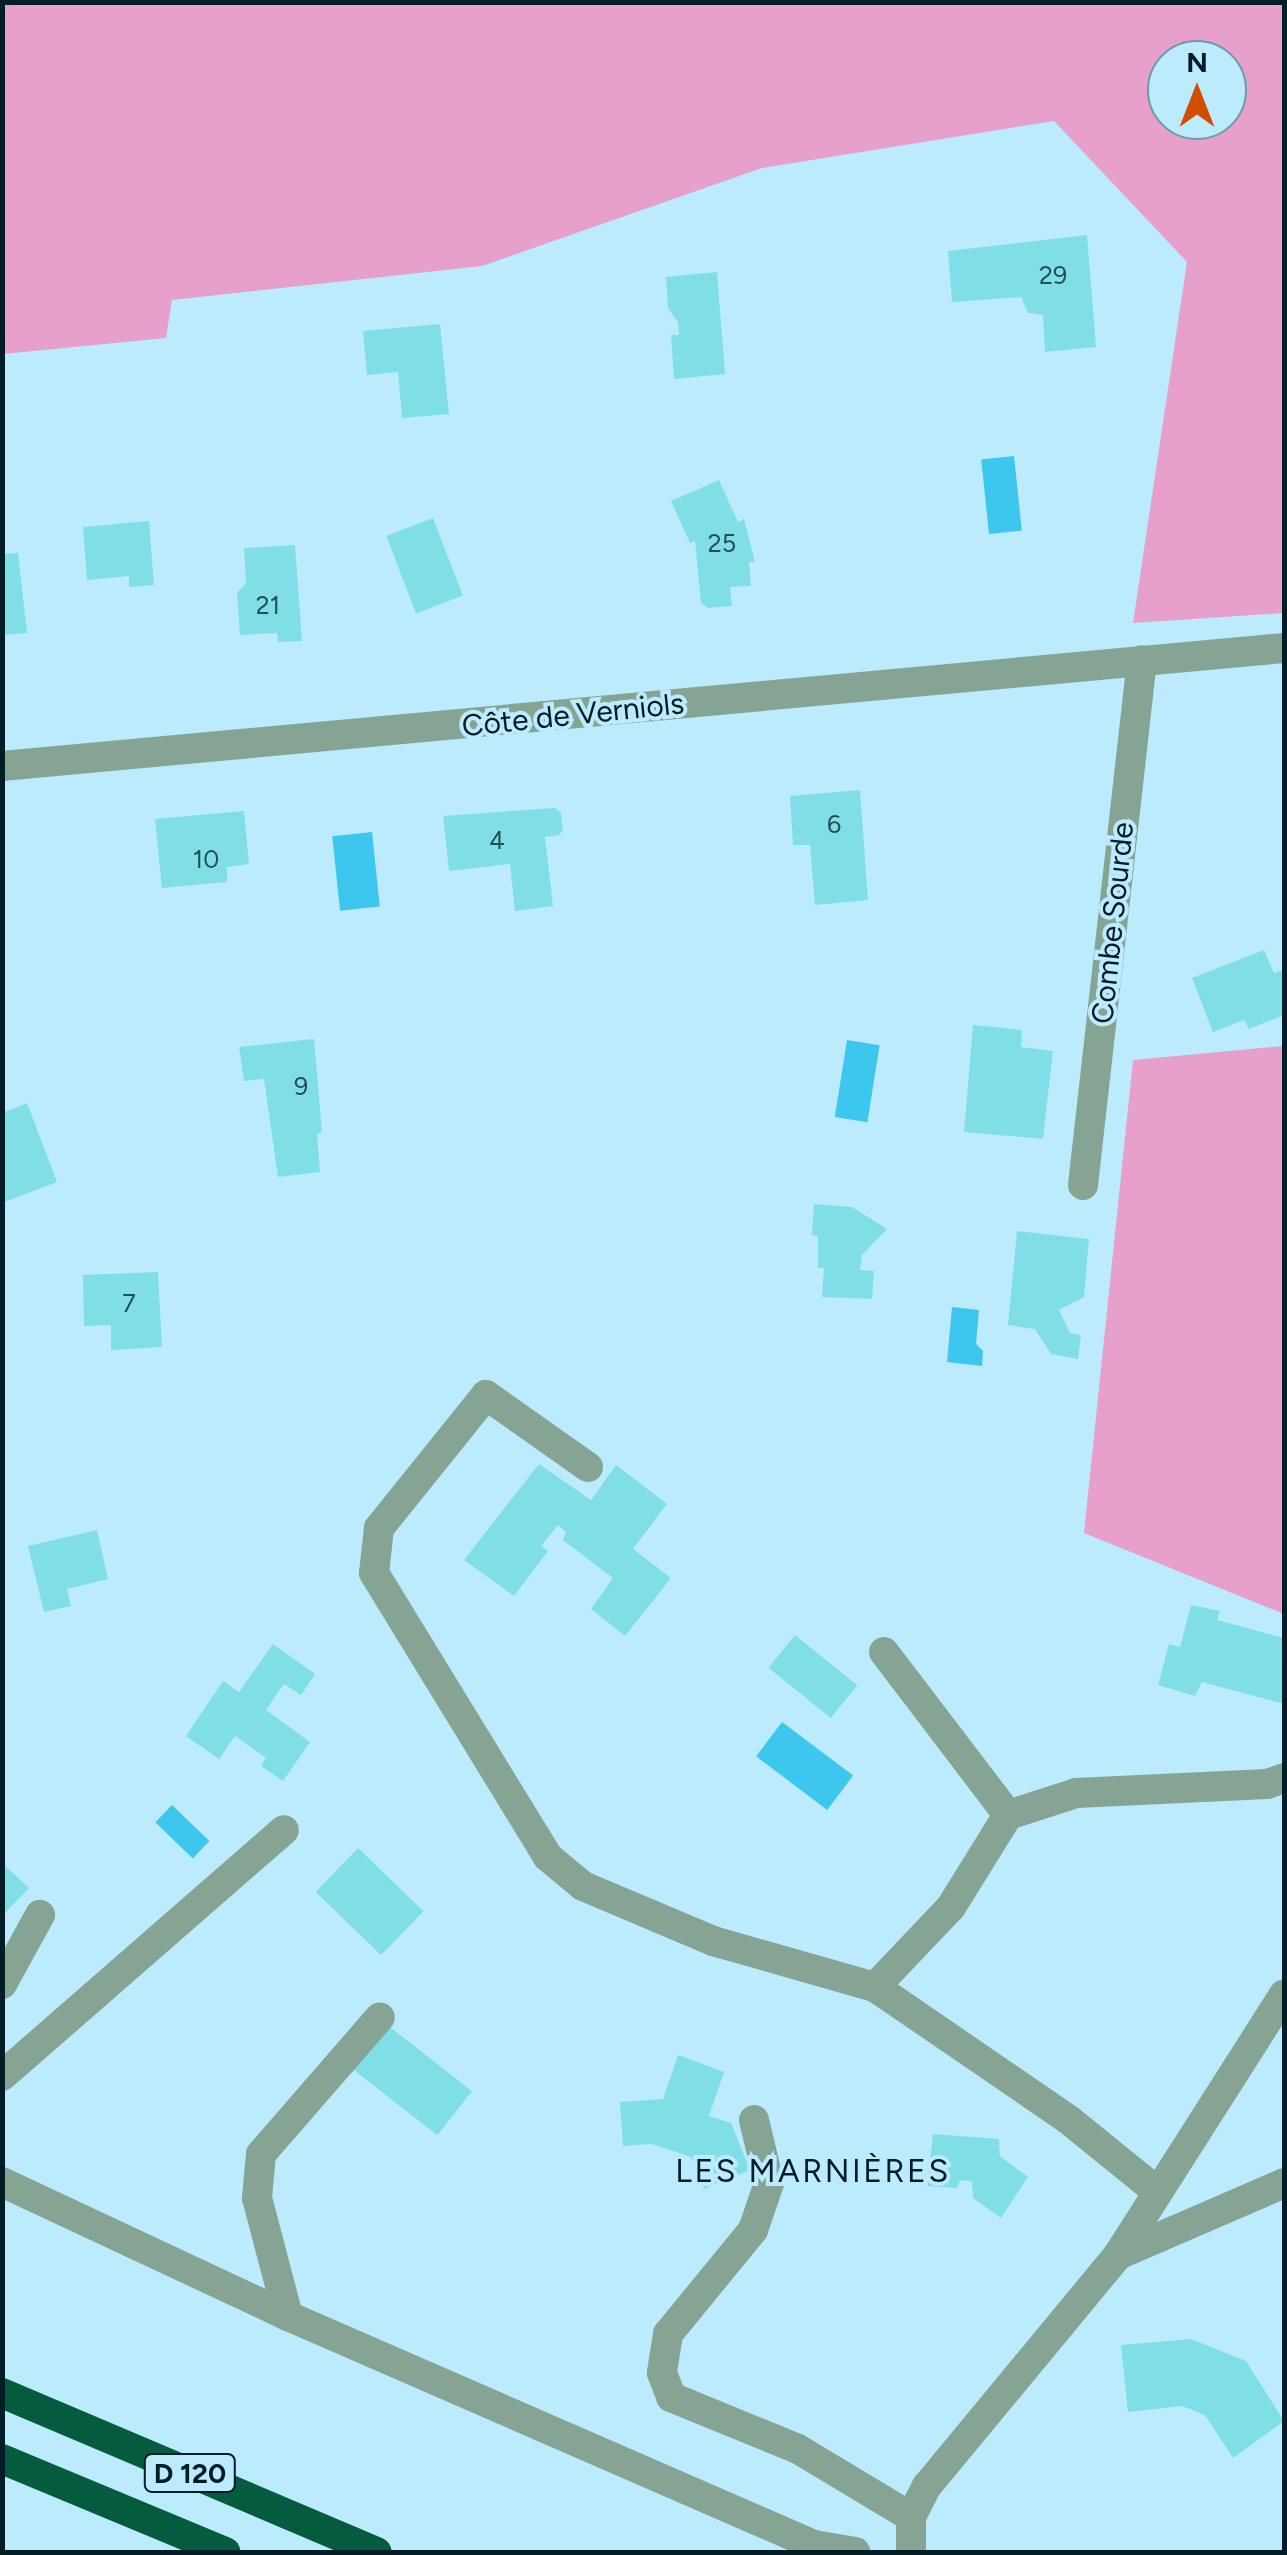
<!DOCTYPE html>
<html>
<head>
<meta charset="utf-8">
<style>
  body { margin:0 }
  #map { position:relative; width:1287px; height:2555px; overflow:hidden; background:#bcebfd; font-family:Figtree,sans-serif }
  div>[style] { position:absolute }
  .green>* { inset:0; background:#e6a0cb }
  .water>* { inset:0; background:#3dc7ef; transform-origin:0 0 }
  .building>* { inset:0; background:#80dfe6; transform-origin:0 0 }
  .minor>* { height:30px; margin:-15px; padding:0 15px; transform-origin:15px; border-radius:15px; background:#86a494 }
  .highway>* { height:30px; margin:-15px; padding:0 15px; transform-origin:15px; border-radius:15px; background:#045b3d }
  span { translate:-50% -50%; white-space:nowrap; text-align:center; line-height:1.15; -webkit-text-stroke:8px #bcebfd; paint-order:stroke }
  .number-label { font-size:25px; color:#224e56 }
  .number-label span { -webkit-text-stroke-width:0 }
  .shield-label span { padding:2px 8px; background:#bcebfd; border:2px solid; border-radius:8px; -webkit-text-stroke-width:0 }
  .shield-label { font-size:28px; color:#031d26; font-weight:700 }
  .street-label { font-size:30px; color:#031d26 }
  .neighbourhood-label { font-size:32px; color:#031d26; letter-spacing:2.5px }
  .frame { position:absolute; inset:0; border:5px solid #031d26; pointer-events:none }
  .north { position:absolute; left:1147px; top:40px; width:100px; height:100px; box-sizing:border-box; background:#bcebfd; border:2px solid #7299a7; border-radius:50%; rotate:0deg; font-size:28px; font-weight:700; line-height:40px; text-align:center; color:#031d26 }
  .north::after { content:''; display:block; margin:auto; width:35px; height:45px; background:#d14d00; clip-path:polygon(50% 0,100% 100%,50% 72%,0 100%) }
</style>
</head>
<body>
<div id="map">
  <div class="green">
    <div style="clip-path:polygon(evenodd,3px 2px,1284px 3px,1284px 613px,1133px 623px,1187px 262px,1054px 121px,762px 168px,482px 266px,172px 300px,166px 338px,3px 354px,3px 2px,1167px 60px,1227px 60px,1227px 120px,1167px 120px,1167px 60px)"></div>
    <div style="clip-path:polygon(1284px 1046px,1284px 1614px,1084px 1533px,1133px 1060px)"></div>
  </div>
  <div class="water">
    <div style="left:1014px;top:456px;width:75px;height:33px;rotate:84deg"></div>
    <div style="left:372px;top:832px;width:75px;height:40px;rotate:84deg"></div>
    <div style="left:847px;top:1040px;width:33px;height:78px;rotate:9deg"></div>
    <div style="clip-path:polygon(952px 1307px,979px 1310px,976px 1344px,983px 1351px,982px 1366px,947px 1362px)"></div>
    <div style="left:782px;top:1722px;width:89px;height:43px;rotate:37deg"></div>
    <div style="left:172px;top:1805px;width:52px;height:24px;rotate:44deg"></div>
  </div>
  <div class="building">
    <div style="clip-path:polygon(1087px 235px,1096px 347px,1045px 352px,1043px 315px,1028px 313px,1021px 297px,952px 302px,948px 251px)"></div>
    <div style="clip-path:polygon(717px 272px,725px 374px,674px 379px,671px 335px,679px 335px,678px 322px,668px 308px,666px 277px)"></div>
    <div style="clip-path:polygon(440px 324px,449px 414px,402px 418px,398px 372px,367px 375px,363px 331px)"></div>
    <div style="clip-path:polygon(719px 480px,738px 522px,744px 519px,755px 562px,749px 562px,751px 586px,730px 587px,732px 606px,708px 608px,701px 603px,695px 541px,690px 543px,671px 501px)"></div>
    <div style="left:433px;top:518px;width:83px;height:50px;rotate:69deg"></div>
    <div style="clip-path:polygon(149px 521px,154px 585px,129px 587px,129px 576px,87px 580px,83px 527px)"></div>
    <div style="clip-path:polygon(295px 545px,302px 641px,278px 642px,277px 633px,240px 635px,237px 593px,246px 583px,244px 548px)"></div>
    <div style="clip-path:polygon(18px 553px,27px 633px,2px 635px,2px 554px)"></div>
    <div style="clip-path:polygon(860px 790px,868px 900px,815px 905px,810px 845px,793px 845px,790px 796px)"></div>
    <div style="clip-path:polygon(555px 808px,561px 813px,563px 830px,559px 835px,545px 837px,553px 906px,515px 911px,510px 864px,449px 871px,443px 816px)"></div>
    <div style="clip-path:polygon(244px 811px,249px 864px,227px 867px,227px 882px,162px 888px,155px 819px)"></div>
    <div style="clip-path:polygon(1264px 950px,1274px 973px,1284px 970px,1284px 1015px,1249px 1029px,1244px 1020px,1213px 1032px,1192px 978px)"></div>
    <div style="clip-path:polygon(973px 1025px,1022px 1030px,1021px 1047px,1053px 1051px,1043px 1139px,964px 1132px)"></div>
    <div style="clip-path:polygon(314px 1039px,322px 1132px,317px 1134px,320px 1172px,278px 1177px,264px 1079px,244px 1081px,239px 1047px)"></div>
    <div style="clip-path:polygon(27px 1103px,57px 1182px,2px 1203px,2px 1113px)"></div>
    <div style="clip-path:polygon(814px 1204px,852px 1207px,887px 1229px,862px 1255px,860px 1270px,874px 1271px,872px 1299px,822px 1297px,824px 1268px,818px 1268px,818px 1236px,812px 1235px)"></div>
    <div style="clip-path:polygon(1017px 1231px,1089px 1239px,1084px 1297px,1059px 1310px,1070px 1333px,1081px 1335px,1078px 1359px,1051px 1354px,1035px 1329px,1008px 1325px)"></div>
    <div style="clip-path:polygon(158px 1272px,162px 1347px,111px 1350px,111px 1325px,84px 1326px,83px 1275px)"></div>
    <div style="clip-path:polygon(539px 1464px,591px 1500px,616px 1465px,667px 1504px,633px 1549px,671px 1578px,625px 1636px,591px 1609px,613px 1578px,563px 1540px,566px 1532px,558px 1525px,541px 1546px,548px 1551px,514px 1596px,464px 1560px)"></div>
    <div style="clip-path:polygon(97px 1530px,108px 1579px,67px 1589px,71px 1606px,44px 1612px,28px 1546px)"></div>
    <div style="clip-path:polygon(1191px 1605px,1220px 1611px,1217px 1620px,1284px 1638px,1284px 1704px,1202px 1682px,1195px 1696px,1158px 1685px,1169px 1644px,1180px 1647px)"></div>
    <div style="left:795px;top:1635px;width:80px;height:42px;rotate:39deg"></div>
    <div style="clip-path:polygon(273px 1644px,315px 1674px,301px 1695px,284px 1684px,266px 1710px,310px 1742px,283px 1781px,261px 1766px,266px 1758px,235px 1736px,219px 1759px,186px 1736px,223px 1681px,239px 1692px)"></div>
    <div style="left:358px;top:1848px;width:91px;height:61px;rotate:44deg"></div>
    <div style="clip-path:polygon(2px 1863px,29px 1888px,2px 1916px)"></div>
    <div style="left:386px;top:2024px;width:109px;height:56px;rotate:38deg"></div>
    <div style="clip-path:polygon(678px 2055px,724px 2072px,709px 2116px,731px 2123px,750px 2170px,704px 2189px,691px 2157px,652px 2144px,623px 2146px,620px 2102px,663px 2099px)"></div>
    <div style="clip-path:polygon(933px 2134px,999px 2139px,1000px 2156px,1028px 2177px,1001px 2218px,973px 2198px,972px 2181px,960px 2180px,957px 2188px,927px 2186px)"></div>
    <div style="clip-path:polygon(1191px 2339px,1246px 2361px,1284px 2421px,1233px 2458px,1205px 2415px,1182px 2406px,1128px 2412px,1121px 2345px)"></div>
  </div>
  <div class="minor">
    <div style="left:2px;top:766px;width:1287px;rotate:-5.26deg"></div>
    <div style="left:1083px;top:1185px;width:528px;rotate:-83.59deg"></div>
    <div style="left:588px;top:1467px;width:125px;rotate:-144.8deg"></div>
    <div style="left:486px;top:1395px;width:171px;rotate:128.8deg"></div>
    <div style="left:379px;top:1528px;width:45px;rotate:96.3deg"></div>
    <div style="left:374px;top:1573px;width:333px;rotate:58.5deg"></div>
    <div style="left:548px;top:1857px;width:45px;rotate:39.6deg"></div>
    <div style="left:583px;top:1886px;width:141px;rotate:22.9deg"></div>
    <div style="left:713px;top:1941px;width:168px;rotate:15.9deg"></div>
    <div style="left:875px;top:1987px;width:235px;rotate:34.4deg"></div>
    <div style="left:1069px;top:2120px;width:114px;rotate:39deg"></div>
    <div style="left:884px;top:1652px;width:205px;rotate:52.7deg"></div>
    <div style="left:2px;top:1984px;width:79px;rotate:-61.2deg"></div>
    <div style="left:875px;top:1987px;width:110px;rotate:-46.5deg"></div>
    <div style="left:951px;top:1907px;width:108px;rotate:-58.2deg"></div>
    <div style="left:1008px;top:1815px;width:71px;rotate:-17.9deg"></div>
    <div style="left:1076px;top:1793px;width:191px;rotate:-2.7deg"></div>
    <div style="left:1267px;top:1784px;width:18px;rotate:-19deg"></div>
    <div style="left:2px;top:2076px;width:374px;rotate:-41.1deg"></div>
    <div style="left:754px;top:2120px;width:65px;rotate:76.6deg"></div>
    <div style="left:769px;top:2183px;width:50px;rotate:108.8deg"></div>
    <div style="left:753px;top:2230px;width:134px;rotate:129.3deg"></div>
    <div style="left:668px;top:2334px;width:39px;rotate:99deg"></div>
    <div style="left:662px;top:2373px;width:26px;rotate:69deg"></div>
    <div style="left:671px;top:2397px;width:137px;rotate:22.3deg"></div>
    <div style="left:798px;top:2449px;width:132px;rotate:31deg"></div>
    <div style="left:2px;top:2182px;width:316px;rotate:25.1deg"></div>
    <div style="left:288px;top:2316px;width:574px;rotate:23.53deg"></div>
    <div style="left:814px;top:2545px;width:42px;rotate:9.7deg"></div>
    <div style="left:1118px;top:2255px;width:309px;rotate:-57.5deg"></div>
    <div style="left:288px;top:2316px;width:122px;rotate:-104.7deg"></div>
    <div style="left:257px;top:2198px;width:44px;rotate:-84.8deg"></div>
    <div style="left:261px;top:2154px;width:181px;rotate:-49deg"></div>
    <div style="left:911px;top:2552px;width:35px;rotate:-90deg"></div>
    <div style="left:911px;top:2517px;width:35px;rotate:-63deg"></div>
    <div style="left:927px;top:2486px;width:300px;rotate:-50.4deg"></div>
    <div style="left:1118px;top:2255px;width:181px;rotate:-23.4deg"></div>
  </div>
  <div class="highway">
    <div style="left:2px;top:2393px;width:407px;rotate:23deg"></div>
    <div style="left:2px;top:2459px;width:242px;rotate:22.6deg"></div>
  </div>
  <div class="number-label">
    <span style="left:1053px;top:275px">29</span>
    <span style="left:722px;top:543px">25</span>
    <span style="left:268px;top:605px">21</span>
    <span style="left:834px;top:824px">6</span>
    <span style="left:497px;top:840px">4</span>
    <span style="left:206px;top:859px">10</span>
    <span style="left:301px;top:1086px">9</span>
    <span style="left:129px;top:1303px">7</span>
  </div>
  <div class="shield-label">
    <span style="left:190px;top:2473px">D 120</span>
  </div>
  <div class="street-label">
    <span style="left:573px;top:715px;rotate:-6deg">Côte de Verniols</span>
    <span style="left:1113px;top:923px;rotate:-84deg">Combe Sourde</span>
  </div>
  <div class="neighbourhood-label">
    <span style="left:813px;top:2171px">LES MARNIÈRES</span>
  </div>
  <div class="frame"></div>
  <div class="north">N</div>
</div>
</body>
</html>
